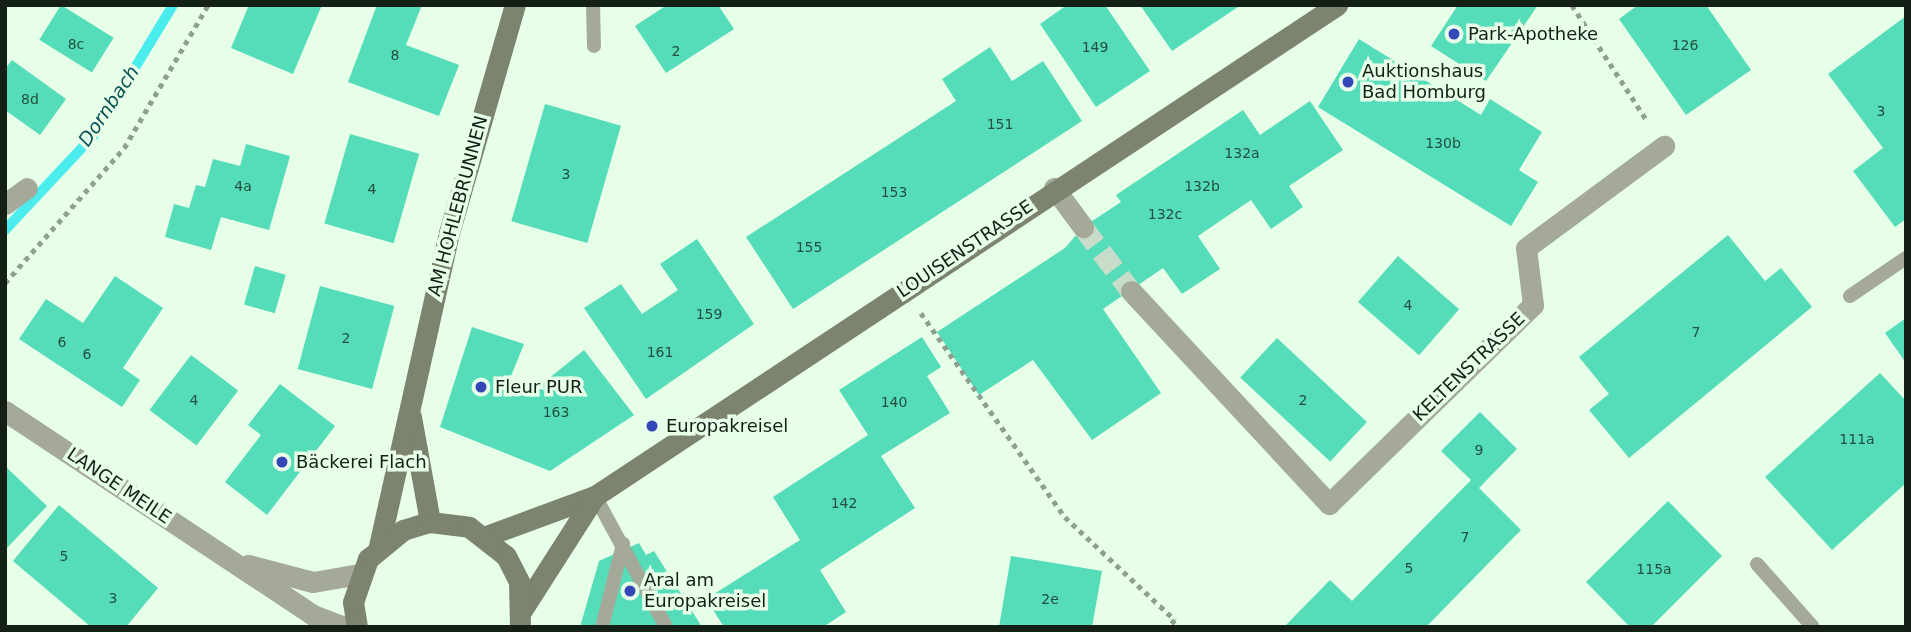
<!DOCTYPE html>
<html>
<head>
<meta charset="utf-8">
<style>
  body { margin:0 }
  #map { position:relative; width:1911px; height:632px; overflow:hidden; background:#e7ffe9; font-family:"DejaVu Sans",sans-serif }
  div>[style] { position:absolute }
  .stream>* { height:10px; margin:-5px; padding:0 5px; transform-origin:5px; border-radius:5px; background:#4becee }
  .building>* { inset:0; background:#55ddb9; transform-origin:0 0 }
  .street-tunnel>* { height:21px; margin-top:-10.5px; transform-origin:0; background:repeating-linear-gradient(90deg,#c7ddc9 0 21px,transparent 0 31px) }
  .path>* { height:4.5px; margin-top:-2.25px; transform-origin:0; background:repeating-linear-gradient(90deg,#8ea190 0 5px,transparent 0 10px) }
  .lane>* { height:14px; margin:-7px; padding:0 7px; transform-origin:7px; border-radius:7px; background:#a4a99a }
  .street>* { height:21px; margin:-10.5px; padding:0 10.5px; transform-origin:10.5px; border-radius:10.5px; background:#a4a99a }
  .secondary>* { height:21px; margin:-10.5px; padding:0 10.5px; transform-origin:10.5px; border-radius:10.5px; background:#7c836e }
  .dots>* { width:19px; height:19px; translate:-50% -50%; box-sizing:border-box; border:4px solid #e7ffe9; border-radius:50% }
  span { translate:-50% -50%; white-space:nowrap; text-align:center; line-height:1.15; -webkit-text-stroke:7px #e7ffe9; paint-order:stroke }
  .number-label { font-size:14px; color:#244e3e }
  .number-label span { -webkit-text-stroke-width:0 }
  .poi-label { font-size:18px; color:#141f15 }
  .left { translate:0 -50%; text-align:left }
  .street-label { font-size:18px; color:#141f15 }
  .water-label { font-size:19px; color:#0c5253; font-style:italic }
  .frame { position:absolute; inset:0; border:7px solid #141f15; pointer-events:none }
</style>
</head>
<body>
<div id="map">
  <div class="stream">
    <div style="left:5px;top:230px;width:130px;rotate:-46.9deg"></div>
    <div style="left:94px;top:135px;width:152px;rotate:-58.7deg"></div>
  </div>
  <div class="building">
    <div style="left:61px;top:5px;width:62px;height:41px;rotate:32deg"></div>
    <div style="clip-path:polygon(249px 5px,322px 5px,293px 74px,231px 48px)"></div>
    <div style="clip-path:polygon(377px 5px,422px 5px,406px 45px,459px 65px,439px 116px,348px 82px)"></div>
    <div style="clip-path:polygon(667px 5px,718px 5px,734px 29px,666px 73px,635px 26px)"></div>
    <div style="clip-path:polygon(1067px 5px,1105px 5px,1150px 71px,1096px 107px,1040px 24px)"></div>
    <div style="clip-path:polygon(1140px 5px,1241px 5px,1172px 51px)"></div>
    <div style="clip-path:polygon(1458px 5px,1538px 5px,1486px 81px,1431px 46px)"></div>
    <div style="clip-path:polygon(1638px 5px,1706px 5px,1751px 70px,1686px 115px,1619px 19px)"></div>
    <div style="clip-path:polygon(1906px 16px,1906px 219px,1895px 227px,1853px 171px,1883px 148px,1828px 74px)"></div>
    <div style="clip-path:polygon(1359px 39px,1481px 115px,1490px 99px,1542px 132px,1519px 170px,1538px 182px,1511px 226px,1318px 107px)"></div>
    <div style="clip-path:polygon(990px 47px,1012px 81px,1043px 61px,1082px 121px,793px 309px,746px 237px,956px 101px,942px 79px)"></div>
    <div style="clip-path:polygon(12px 60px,66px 99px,40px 135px,5px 110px,5px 69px)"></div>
    <div style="clip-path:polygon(1310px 101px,1343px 150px,1289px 186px,1303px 207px,1271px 229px,1251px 200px,1198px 236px,1220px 269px,1182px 294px,1163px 268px,1103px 309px,1161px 393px,1092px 440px,1033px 360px,979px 395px,937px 332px,1065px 248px,1083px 227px,1121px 202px,1116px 195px,1243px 110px,1260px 135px)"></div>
    <div style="left:545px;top:104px;width:79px;height:122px;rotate:16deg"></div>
    <div style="left:350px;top:134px;width:72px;height:93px;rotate:16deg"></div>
    <div style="clip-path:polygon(246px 144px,290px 156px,269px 230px,221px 217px,211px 250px,165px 237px,174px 204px,189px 208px,196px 185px,205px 187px,213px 159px,240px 166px)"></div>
    <div style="clip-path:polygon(1728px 235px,1765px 281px,1781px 268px,1812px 307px,1629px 458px,1589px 410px,1609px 394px,1579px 357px)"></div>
    <div style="clip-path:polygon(697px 239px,754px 324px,646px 399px,584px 308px,621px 284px,642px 314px,678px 290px,660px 264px)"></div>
    <div style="left:1398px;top:256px;width:81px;height:61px;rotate:41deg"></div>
    <div style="left:255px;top:266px;width:32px;height:40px;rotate:16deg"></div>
    <div style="clip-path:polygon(115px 276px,163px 308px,123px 368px,140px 380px,122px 407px,19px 339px,46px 299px,83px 323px)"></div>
    <div style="left:320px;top:286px;width:77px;height:86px;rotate:15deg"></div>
    <div style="clip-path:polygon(1906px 318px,1906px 363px,1885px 333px)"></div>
    <div style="clip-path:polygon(472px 327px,524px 344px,509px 381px,537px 388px,584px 350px,634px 415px,550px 471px,440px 427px)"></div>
    <div style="clip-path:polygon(922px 337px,941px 367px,927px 376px,950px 413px,881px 456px,915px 508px,820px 570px,846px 612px,823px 627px,724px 627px,706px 599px,800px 540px,773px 497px,868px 435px,839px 390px)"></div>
    <div style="left:1277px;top:338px;width:123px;height:54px;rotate:43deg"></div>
    <div style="left:191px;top:355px;width:59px;height:69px;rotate:37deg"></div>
    <div style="clip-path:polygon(1880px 373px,1906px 401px,1906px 483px,1832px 550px,1765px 477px)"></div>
    <div style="clip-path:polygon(280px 384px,335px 426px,267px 515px,225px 482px,261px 435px,248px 425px)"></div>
    <div style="clip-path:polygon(1480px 412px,1517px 449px,1479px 488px,1521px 530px,1426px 627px,1284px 627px,1330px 580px,1352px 601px,1471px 480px,1441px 451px)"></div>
    <div style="clip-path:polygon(5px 466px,47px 506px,5px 550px)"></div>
    <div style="clip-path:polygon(1668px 501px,1722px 556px,1651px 627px,1630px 627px,1586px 582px)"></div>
    <div style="clip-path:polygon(59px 505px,158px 588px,126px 627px,91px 627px,13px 561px)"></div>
    <div style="clip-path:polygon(639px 543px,646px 555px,654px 551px,702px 627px,580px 627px,599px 561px)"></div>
    <div style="clip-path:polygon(1011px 556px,1102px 571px,1092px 627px,999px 627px)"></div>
  </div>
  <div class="street-tunnel">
    <div style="left:1083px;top:227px;width:80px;rotate:53.1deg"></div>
  </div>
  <div class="path">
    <div style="left:1572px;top:5px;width:140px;rotate:57deg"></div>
    <div style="left:5px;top:283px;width:180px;rotate:-48.6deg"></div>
    <div style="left:124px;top:148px;width:166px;rotate:-59.6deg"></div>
    <div style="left:921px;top:313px;width:250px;rotate:54.8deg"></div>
    <div style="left:1065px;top:517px;width:151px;rotate:43.1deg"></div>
    <div style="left:1175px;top:620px;width:9px;rotate:131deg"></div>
  </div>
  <div class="lane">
    <div style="left:593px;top:5px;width:41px;rotate:88.6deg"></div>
    <div style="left:1850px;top:296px;width:68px;rotate:-34.2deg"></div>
    <div style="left:595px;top:496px;width:149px;rotate:61.5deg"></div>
    <div style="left:1757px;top:564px;width:84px;rotate:48.4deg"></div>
    <div style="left:602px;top:627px;width:86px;rotate:-75.8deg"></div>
  </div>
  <div class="street">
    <div style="left:1054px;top:188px;width:49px;rotate:53.4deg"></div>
    <div style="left:5px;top:204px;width:27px;rotate:-36deg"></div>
    <div style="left:1131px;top:291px;width:291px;rotate:47.1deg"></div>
    <div style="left:1329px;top:504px;width:285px;rotate:-44.3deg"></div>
    <div style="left:1533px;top:305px;width:57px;rotate:-97deg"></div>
    <div style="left:1526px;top:248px;width:172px;rotate:-36.5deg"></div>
    <div style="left:5px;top:411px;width:369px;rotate:33.5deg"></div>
    <div style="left:313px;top:615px;width:33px;rotate:21deg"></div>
    <div style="left:248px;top:565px;width:67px;rotate:14.7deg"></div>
    <div style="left:313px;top:582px;width:48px;rotate:-9.7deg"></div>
  </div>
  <div class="secondary">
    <div style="left:411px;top:417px;width:107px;rotate:79.7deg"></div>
    <div style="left:486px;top:536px;width:116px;rotate:-20.2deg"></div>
    <div style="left:595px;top:496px;width:890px;rotate:-33.49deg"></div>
    <div style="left:379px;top:546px;width:321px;rotate:-77.4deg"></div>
    <div style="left:449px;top:233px;width:237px;rotate:-73.9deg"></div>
    <div style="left:522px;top:610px;width:135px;rotate:-57.4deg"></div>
    <div style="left:357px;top:627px;width:25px;rotate:-99deg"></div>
    <div style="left:353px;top:602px;width:46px;rotate:-70.8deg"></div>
    <div style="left:368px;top:559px;width:45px;rotate:-39.6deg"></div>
    <div style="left:403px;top:530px;width:28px;rotate:-17deg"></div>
    <div style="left:430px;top:522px;width:39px;rotate:7deg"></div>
    <div style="left:469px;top:527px;width:47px;rotate:38.1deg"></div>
    <div style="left:506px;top:556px;width:29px;rotate:63deg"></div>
    <div style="left:519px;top:582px;width:45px;rotate:88.7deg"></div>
  </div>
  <div class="dots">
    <div style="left:1454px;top:34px;background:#3446b8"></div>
    <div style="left:1348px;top:82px;background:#3446b8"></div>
    <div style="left:481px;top:387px;background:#3446b8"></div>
    <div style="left:652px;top:426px;background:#3446b8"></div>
    <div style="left:282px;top:462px;background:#3446b8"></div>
    <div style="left:630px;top:591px;background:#3446b8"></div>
  </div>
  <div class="number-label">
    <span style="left:76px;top:44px">8c</span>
    <span style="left:1685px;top:45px">126</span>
    <span style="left:1095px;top:47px">149</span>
    <span style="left:676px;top:51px">2</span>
    <span style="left:395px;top:55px">8</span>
    <span style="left:30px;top:99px">8d</span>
    <span style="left:1881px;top:111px">3</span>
    <span style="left:1000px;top:124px">151</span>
    <span style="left:1443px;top:143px">130b</span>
    <span style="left:1242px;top:153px">132a</span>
    <span style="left:566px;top:174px">3</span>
    <span style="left:243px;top:186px">4a</span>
    <span style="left:1202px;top:186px">132b</span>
    <span style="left:372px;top:189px">4</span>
    <span style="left:894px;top:192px">153</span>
    <span style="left:1165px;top:214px">132c</span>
    <span style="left:809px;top:247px">155</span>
    <span style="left:1408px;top:305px">4</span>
    <span style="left:709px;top:314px">159</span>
    <span style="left:1696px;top:332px">7</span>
    <span style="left:346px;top:338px">2</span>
    <span style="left:62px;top:342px">6</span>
    <span style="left:660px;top:352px">161</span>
    <span style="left:87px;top:354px">6</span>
    <span style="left:194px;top:400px">4</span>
    <span style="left:1303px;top:400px">2</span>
    <span style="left:894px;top:402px">140</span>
    <span style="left:556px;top:412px">163</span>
    <span style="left:1857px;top:439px">111a</span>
    <span style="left:1479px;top:450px">9</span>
    <span style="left:844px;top:503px">142</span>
    <span style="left:1465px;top:537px">7</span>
    <span style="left:64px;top:556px">5</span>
    <span style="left:1409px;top:568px">5</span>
    <span style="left:1654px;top:569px">115a</span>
    <span style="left:113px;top:598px">3</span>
    <span style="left:1050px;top:599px">2e</span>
  </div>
  <div class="poi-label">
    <span class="left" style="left:1468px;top:34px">Park-Apotheke</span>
    <span class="left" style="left:1362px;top:82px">Auktionshaus<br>Bad Homburg</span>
    <span class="left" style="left:495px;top:387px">Fleur PUR</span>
    <span class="left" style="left:666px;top:426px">Europakreisel</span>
    <span class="left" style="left:296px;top:462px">Bäckerei Flach</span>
    <span class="left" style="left:644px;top:591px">Aral am<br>Europakreisel</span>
  </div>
  <div class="street-label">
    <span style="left:458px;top:206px;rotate:-75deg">AM HOHLEBRUNNEN</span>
    <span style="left:965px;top:249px;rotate:-34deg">LOUISENSTRASSE</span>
    <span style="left:1469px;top:367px;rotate:-44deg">KELTENSTRASSE</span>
    <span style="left:119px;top:486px;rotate:34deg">LANGE MEILE</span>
  </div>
  <div class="water-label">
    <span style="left:109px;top:106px;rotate:-56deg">Dornbach</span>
  </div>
  <div class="frame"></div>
</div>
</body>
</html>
